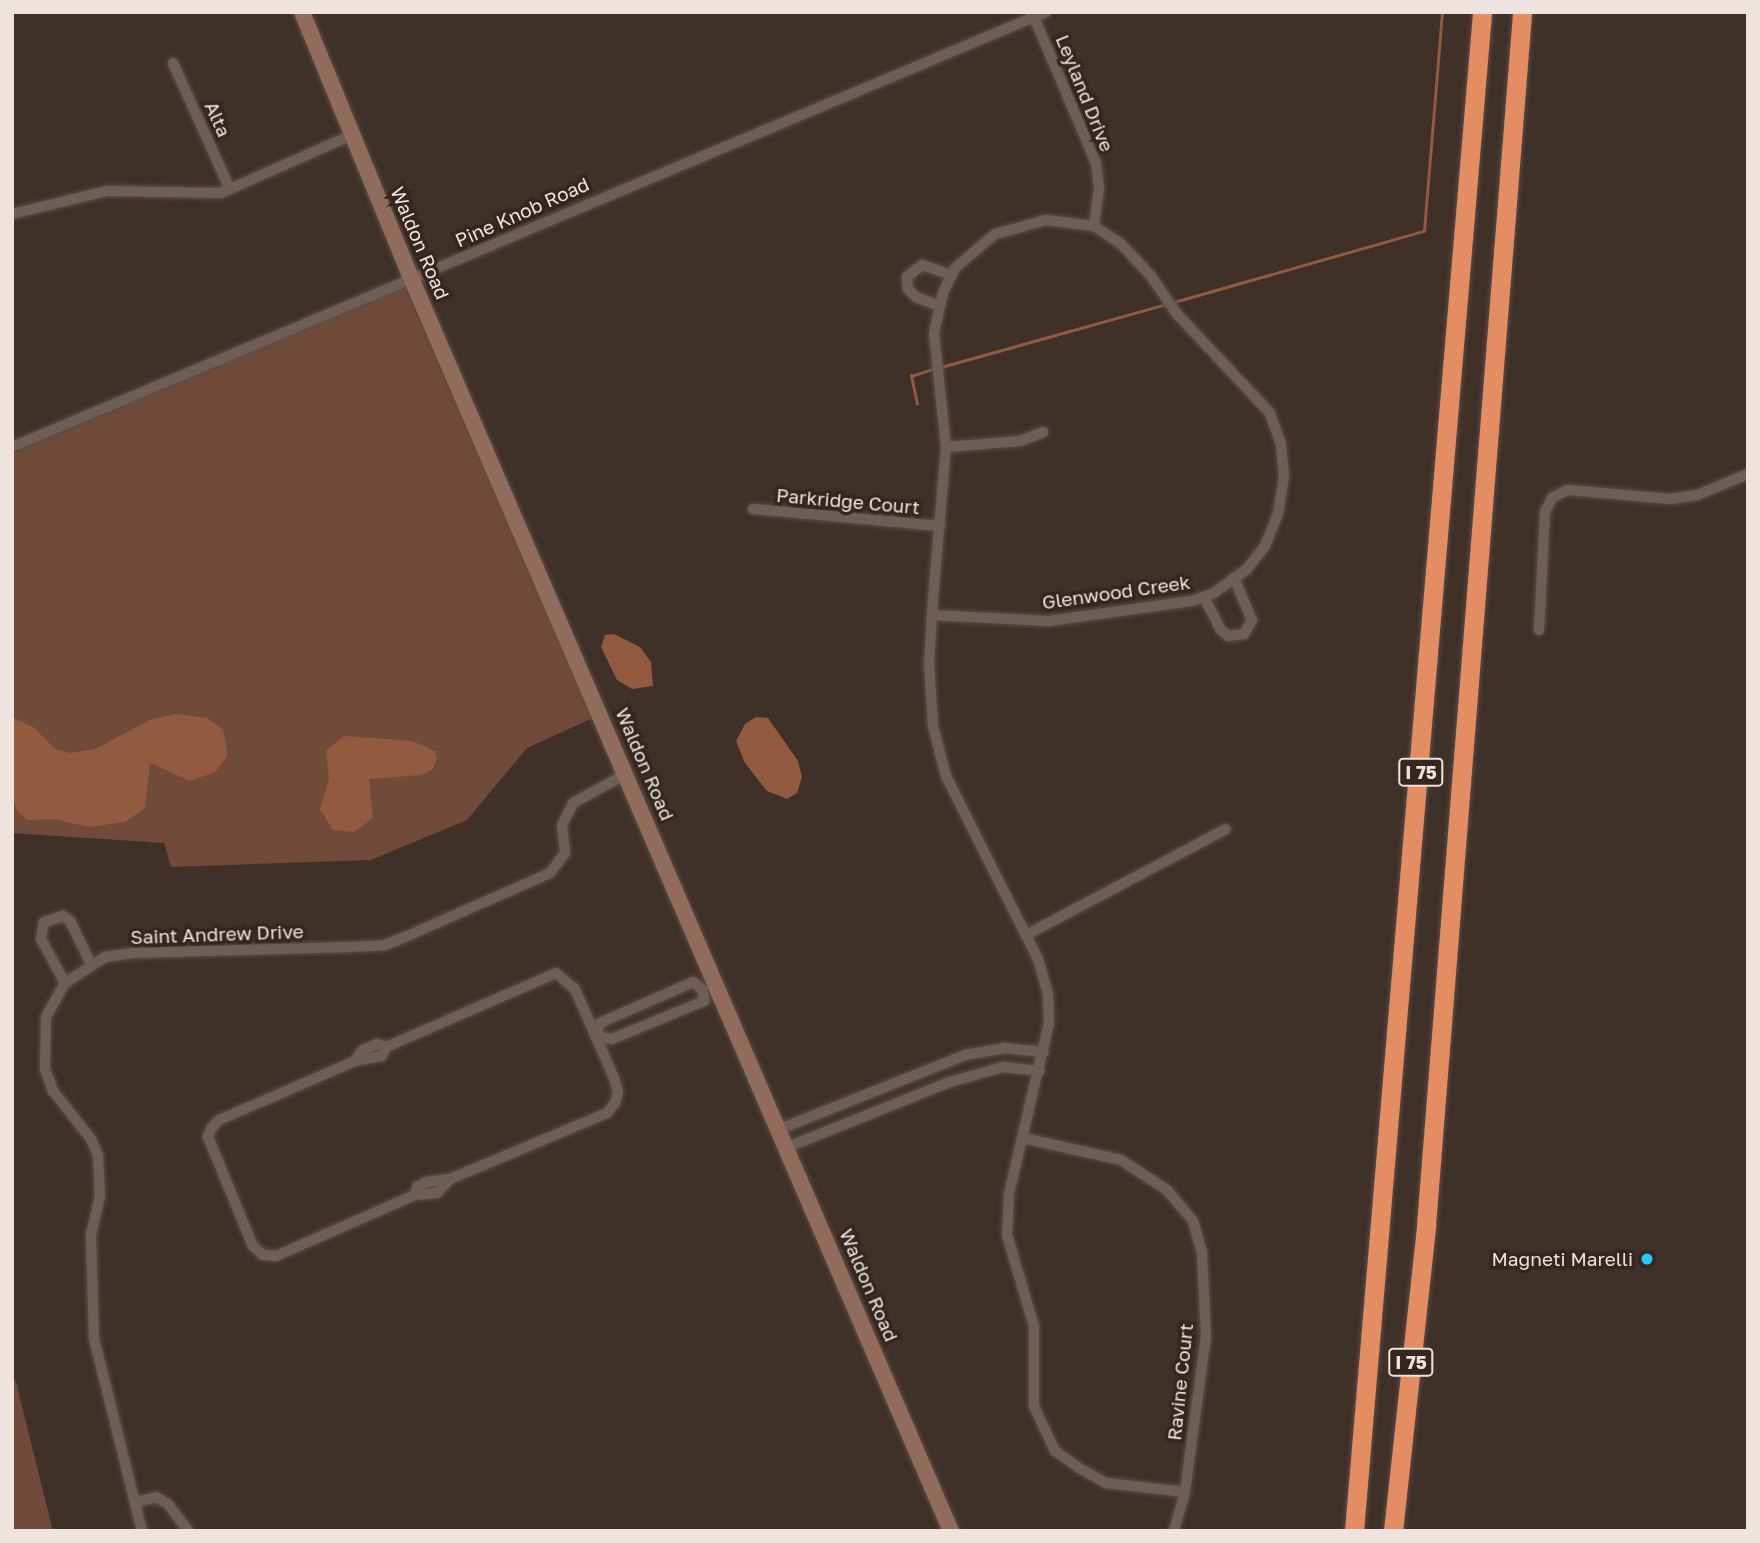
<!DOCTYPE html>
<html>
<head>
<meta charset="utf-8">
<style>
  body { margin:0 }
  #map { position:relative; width:1760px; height:1543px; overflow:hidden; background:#3f3028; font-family:"Golos Text",sans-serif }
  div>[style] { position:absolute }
  .green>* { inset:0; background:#714b39 }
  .water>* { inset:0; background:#925b40 }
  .stream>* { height:2.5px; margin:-1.25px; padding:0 1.25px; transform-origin:1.25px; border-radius:1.25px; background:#925b40 }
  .roads { filter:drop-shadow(0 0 2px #5a4d47) drop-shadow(0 0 2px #5a4d47) }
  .street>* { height:10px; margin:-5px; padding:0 5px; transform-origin:5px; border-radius:5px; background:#6f5e56 }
  .secondary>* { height:16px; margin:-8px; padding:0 8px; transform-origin:8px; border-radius:8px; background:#926c5a }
  .highway>* { height:19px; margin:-9.5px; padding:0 9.5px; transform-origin:9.5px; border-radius:9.5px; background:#e58d62 }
  .dots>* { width:19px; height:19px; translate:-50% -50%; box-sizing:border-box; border:4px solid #35261f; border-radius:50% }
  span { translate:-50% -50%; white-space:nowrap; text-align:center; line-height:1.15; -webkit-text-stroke:7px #35261f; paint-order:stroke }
  .shield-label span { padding:2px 5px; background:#35261f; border:2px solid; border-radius:5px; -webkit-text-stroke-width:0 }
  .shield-label { font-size:18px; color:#eee3df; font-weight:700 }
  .street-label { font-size:19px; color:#eee3df }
  .poi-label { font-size:19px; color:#eee3df }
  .right { translate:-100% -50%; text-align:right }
  .frame { position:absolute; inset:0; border:14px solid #eee3df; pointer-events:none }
</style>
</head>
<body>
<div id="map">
  <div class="green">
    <div style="clip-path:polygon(405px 287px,595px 717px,527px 748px,467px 820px,371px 860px,171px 867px,164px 843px,12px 833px,12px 453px)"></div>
    <div style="clip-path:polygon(12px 1376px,16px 1382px,53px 1531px,12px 1531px)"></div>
  </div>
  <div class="water">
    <div style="clip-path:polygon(614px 634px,640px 647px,651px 662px,653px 686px,632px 689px,617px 680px,601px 647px,605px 635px)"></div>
    <div style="clip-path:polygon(176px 714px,207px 718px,223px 730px,228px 755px,215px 772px,190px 781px,150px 763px,145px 808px,125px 822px,89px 827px,54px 819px,28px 820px,18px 812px,12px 798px,12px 717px,33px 727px,55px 749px,71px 753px,95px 749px,150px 720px)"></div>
    <div style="clip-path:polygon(756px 717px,768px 718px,798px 761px,802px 777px,797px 793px,787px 799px,767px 791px,745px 763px,736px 741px,745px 724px)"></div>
    <div style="clip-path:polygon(344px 736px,412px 741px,435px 751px,437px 758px,433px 769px,421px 775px,369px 779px,373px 818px,354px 832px,333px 830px,320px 809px,329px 779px,326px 751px)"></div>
  </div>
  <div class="stream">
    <div style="left:1174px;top:302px;width:260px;rotate:-15.9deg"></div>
    <div style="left:1424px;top:231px;width:220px;rotate:-85.3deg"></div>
    <div style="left:941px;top:367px;width:235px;rotate:-15.6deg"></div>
    <div style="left:917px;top:404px;width:29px;rotate:-102deg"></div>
    <div style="left:911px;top:376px;width:25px;rotate:-18deg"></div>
  </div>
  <div class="roads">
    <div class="street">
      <div style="left:1034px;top:17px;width:159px;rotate:67deg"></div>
      <div style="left:1096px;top:163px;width:26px;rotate:83deg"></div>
      <div style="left:1099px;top:189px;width:37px;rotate:98deg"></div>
      <div style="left:173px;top:63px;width:138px;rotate:65.7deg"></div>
      <div style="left:12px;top:214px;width:98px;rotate:-13.6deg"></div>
      <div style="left:107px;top:191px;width:114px;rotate:1deg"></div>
      <div style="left:221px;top:193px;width:143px;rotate:-23.9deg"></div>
      <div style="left:939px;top:306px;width:25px;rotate:-159deg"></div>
      <div style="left:916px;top:297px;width:11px;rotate:-135deg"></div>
      <div style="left:908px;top:289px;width:12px;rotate:-95deg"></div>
      <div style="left:907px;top:277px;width:19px;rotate:-39deg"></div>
      <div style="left:922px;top:265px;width:31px;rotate:19deg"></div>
      <div style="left:12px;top:447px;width:1122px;rotate:-22.82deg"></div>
      <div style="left:946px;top:447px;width:74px;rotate:-4.6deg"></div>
      <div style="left:1020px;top:441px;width:25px;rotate:-21deg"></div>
      <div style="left:753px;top:509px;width:188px;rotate:5.2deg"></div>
      <div style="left:1204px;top:597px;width:36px;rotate:63deg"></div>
      <div style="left:1220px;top:629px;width:11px;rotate:41deg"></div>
      <div style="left:1228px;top:636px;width:16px;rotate:-7deg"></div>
      <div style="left:1244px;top:634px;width:16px;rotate:-60deg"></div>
      <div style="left:1252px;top:620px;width:46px;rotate:-113.2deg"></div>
      <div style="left:932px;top:615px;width:117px;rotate:2.9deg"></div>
      <div style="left:1049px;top:621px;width:144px;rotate:-8deg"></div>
      <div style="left:1192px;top:601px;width:23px;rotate:-20deg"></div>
      <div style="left:1214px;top:593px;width:41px;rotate:-36deg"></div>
      <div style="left:1247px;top:569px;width:29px;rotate:-52deg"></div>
      <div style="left:1265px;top:546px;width:35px;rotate:-68deg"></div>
      <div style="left:1278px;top:514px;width:39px;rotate:-81deg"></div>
      <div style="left:1284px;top:475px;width:31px;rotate:-96deg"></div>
      <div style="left:1281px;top:444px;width:33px;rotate:-110deg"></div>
      <div style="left:1270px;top:413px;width:137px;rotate:-133.2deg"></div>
      <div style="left:1176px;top:313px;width:45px;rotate:-124deg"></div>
      <div style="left:1151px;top:276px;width:45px;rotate:-133.2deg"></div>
      <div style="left:1120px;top:243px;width:31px;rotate:-147deg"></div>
      <div style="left:1094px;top:226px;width:48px;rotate:-172.9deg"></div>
      <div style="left:1046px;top:220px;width:53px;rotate:164.6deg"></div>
      <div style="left:995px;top:234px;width:52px;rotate:139.6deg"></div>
      <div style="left:955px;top:268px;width:28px;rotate:116deg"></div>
      <div style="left:943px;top:293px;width:41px;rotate:102.7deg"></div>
      <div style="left:934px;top:333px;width:115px;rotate:84deg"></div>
      <div style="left:946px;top:447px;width:154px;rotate:94.9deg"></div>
      <div style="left:933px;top:600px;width:15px;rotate:94deg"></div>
      <div style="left:932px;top:615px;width:49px;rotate:93.5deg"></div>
      <div style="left:929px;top:664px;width:62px;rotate:86.3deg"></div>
      <div style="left:933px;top:726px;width:52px;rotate:75.4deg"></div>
      <div style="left:946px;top:776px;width:205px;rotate:63.3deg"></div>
      <div style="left:1038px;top:959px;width:36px;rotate:74deg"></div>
      <div style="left:1048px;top:994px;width:29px;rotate:88deg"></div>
      <div style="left:1049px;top:1023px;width:176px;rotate:103.2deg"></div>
      <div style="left:1009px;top:1194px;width:41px;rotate:92.8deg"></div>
      <div style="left:1007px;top:1235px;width:95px;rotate:73.5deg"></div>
      <div style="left:1034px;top:1326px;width:80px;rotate:90deg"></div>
      <div style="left:1034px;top:1406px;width:50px;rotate:65deg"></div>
      <div style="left:1055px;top:1451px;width:29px;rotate:35deg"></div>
      <div style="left:1079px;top:1468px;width:31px;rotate:29deg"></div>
      <div style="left:1106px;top:1483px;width:80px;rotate:6.5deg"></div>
      <div style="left:1539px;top:630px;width:118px;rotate:-87.1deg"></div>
      <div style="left:1545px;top:512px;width:16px;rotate:-63deg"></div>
      <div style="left:1552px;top:498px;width:18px;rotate:-27deg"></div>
      <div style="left:1568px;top:490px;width:103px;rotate:5deg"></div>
      <div style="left:1671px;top:499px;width:26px;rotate:-9deg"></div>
      <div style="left:1697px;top:495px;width:55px;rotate:-22.4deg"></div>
      <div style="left:1026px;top:935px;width:226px;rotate:-27.9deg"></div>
      <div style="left:693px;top:982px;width:13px;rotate:39deg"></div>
      <div style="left:703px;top:990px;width:11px;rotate:85deg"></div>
      <div style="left:704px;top:1001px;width:100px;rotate:157.6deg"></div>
      <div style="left:612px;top:1039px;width:17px;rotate:-170deg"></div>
      <div style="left:595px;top:1036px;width:14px;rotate:-69deg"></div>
      <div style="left:600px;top:1023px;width:102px;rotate:-23.8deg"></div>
      <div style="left:65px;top:983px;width:50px;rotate:-118.6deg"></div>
      <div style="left:41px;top:939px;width:17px;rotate:-80deg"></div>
      <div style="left:44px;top:922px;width:20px;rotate:-18deg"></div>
      <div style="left:63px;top:916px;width:9px;rotate:36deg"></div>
      <div style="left:70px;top:921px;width:48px;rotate:64deg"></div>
      <div style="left:386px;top:1047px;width:10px;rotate:114deg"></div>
      <div style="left:382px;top:1056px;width:27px;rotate:170deg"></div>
      <div style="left:355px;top:1061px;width:14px;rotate:-54deg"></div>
      <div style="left:363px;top:1050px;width:15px;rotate:-23deg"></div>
      <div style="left:377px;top:1044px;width:9px;rotate:18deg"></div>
      <div style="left:386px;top:1047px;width:185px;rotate:-23.5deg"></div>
      <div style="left:556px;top:973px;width:25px;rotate:40deg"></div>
      <div style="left:575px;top:989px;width:97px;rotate:66.3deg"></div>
      <div style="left:614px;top:1078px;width:15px;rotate:74deg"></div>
      <div style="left:618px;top:1092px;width:11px;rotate:105deg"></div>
      <div style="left:615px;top:1103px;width:13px;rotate:129deg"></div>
      <div style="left:607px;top:1113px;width:170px;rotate:157.2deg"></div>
      <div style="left:355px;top:1061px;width:148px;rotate:156.5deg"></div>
      <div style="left:219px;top:1120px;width:12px;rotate:132deg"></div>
      <div style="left:211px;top:1129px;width:9px;rotate:111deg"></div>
      <div style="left:208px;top:1137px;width:118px;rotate:67.6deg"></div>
      <div style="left:253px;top:1246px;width:13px;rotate:42deg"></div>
      <div style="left:263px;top:1255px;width:13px;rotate:4deg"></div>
      <div style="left:276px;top:1256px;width:152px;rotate:-23.7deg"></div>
      <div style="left:415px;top:1195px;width:22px;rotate:-5deg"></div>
      <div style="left:437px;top:1193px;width:19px;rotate:-47deg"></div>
      <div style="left:450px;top:1179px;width:24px;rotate:173deg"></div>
      <div style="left:426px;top:1182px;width:10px;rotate:151deg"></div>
      <div style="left:417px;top:1187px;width:8px;rotate:104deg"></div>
      <div style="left:780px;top:1129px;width:199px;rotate:-21.8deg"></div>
      <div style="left:965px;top:1055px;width:39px;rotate:-10deg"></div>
      <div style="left:1003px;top:1048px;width:41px;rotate:5.6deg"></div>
      <div style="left:1023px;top:1138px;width:100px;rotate:12.7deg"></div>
      <div style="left:1121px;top:1160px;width:55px;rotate:33.1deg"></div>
      <div style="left:1167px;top:1190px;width:40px;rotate:50deg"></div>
      <div style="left:1193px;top:1221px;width:32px;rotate:74deg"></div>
      <div style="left:1202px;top:1252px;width:84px;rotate:87.3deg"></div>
      <div style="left:1206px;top:1336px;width:157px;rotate:97.7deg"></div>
      <div style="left:1185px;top:1492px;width:41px;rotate:105.8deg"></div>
      <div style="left:788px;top:1147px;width:175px;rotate:-21.9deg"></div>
      <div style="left:950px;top:1082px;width:55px;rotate:-15.8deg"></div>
      <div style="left:1003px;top:1067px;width:37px;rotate:6deg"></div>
      <div style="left:135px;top:1502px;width:22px;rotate:-13deg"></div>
      <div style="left:156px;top:1497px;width:14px;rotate:30deg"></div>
      <div style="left:168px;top:1504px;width:34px;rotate:53deg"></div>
      <div style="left:142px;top:1531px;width:198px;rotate:-104deg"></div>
      <div style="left:94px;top:1339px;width:104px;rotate:-91.7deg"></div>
      <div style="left:91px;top:1235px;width:40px;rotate:-77deg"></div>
      <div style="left:100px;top:1196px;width:41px;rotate:-92.8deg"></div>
      <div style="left:98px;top:1155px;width:17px;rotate:-114deg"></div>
      <div style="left:91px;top:1139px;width:61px;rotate:-128.4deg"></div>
      <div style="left:53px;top:1091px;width:23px;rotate:-110deg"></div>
      <div style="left:45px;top:1069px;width:52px;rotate:-88.9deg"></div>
      <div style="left:46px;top:1017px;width:39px;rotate:-61deg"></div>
      <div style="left:65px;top:983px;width:48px;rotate:-33deg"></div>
      <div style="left:105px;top:957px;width:27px;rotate:-8deg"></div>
      <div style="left:132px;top:953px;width:219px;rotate:-1.6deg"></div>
      <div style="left:351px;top:947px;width:34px;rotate:-3deg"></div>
      <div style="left:385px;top:945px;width:22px;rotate:-22deg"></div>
      <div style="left:405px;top:937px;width:158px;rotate:-23.8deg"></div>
      <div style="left:550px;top:873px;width:25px;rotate:-53deg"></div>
      <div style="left:565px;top:853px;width:28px;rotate:-96deg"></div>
      <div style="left:562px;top:825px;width:25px;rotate:-63deg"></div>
      <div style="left:573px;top:803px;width:60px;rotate:-28.7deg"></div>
    </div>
    <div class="secondary">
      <div style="left:302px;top:12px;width:287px;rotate:67.7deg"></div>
      <div style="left:411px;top:278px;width:1364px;rotate:66.69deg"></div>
    </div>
    <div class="highway">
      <div style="left:1354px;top:1531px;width:1524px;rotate:-85.18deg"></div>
      <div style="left:1393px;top:1531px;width:308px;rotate:-83.8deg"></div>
      <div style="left:1426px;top:1225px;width:1217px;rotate:-85.47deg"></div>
    </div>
  </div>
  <div class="dots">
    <div style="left:1647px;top:1259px;background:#22c9fd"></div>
  </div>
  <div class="shield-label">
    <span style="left:1421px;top:772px">I 75</span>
    <span style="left:1411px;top:1362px">I 75</span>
  </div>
  <div class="street-label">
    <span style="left:1085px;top:93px;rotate:68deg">Leyland Drive</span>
    <span style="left:218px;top:119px;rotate:66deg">Alta</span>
    <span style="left:522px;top:212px;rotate:-24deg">Pine Knob Road</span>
    <span style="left:420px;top:243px;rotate:67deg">Waldon Road</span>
    <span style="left:848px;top:501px;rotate:5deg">Parkridge Court</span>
    <span style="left:1116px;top:592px;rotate:-8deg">Glenwood Creek</span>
    <span style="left:645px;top:764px;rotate:67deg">Waldon Road</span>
    <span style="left:217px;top:934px;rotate:-2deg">Saint Andrew Drive</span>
    <span style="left:869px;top:1285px;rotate:67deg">Waldon Road</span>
    <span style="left:1180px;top:1382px;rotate:-84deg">Ravine Court</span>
  </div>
  <div class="poi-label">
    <span class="right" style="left:1633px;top:1259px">Magneti Marelli</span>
  </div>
  <div class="frame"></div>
</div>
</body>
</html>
